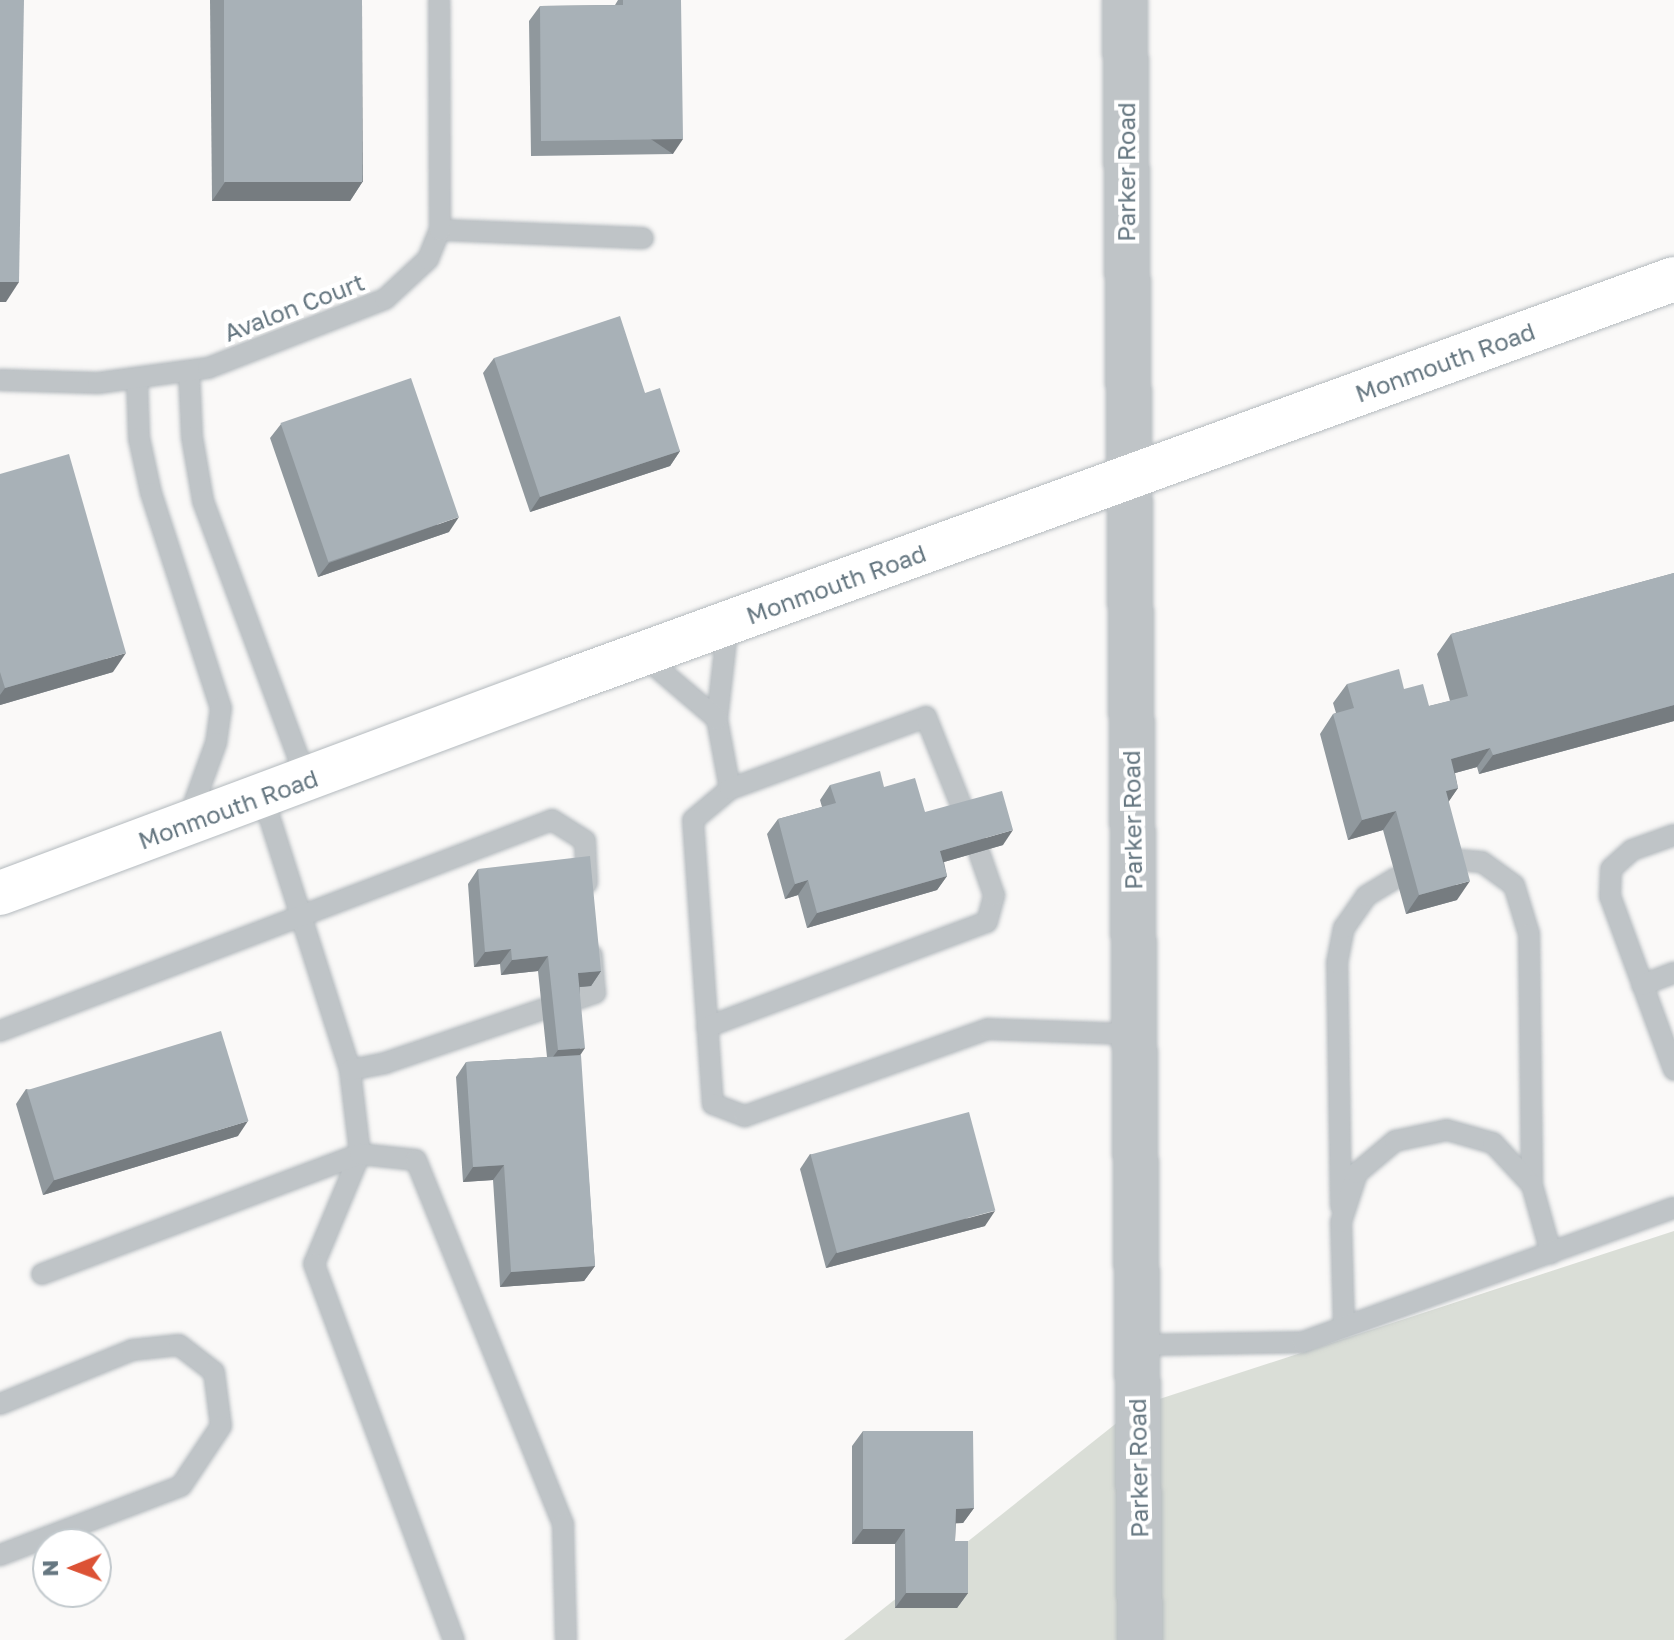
<!DOCTYPE html>
<html>
<head>
<meta charset="utf-8">
<style>
  body { margin:0 }
  #map { position:relative; width:1674px; height:1640px; overflow:hidden; background:#faf9f8; font-family:"Golos Text",sans-serif }
  div>[style] { position:absolute }
  .green>* { inset:0; background:#daded7 }
  .roads { filter:drop-shadow(0 0 2px #b4babe) drop-shadow(0 0 2px #b4babe) }
  .service>* { height:20px; margin:-10px; padding:0 10px; transform-origin:10px; border-radius:10px; background:#bfc4c7 }
  .tertiary>* { height:44px; margin:-22px; padding:0 22px; transform-origin:22px; border-radius:22px; background:#bfc4c7 }
  .secondary>* { height:44px; margin:-22px; padding:0 22px; transform-origin:22px; border-radius:22px; background:#fff }
  .wall>* { inset:0; background:#90989d }
  .shaded-wall>* { inset:0; background:#767c80; transform-origin:0 0 }
  .building>* { inset:0; background:#a8b1b7; transform-origin:0 0 }
  span { translate:-50% -50%; white-space:nowrap; text-align:center; line-height:1.15; -webkit-text-stroke:8px #fff; paint-order:stroke }
  .street-label { font-size:24px; color:#667781 }
  .north { position:absolute; left:32px; top:1528px; width:80px; height:80px; box-sizing:border-box; background:#fff; border:2px solid #c2c9cd; border-radius:50%; rotate:269deg; font-size:22px; font-weight:700; line-height:32px; text-align:center; color:#667781 }
  .north::after { content:''; display:block; margin:auto; width:28px; height:36px; background:#dc5235; clip-path:polygon(50% 0,100% 100%,50% 72%,0 100%) }
</style>
</head>
<body>
<div id="map">
  <div class="green">
    <div style="clip-path:polygon(1674px 1231px,1674px 1640px,844px 1640px,1138px 1406px)"></div>
  </div>
  <div class="roads">
    <div class="service">
      <div style="left:440px;top:230px;width:203px;rotate:2.3deg"></div>
      <div style="left:189px;top:371px;width:66px;rotate:87.4deg"></div>
      <div style="left:192px;top:437px;width:65px;rotate:80.2deg"></div>
      <div style="left:203px;top:501px;width:299px;rotate:69.6deg"></div>
      <div style="left:137px;top:378px;width:60px;rotate:88.1deg"></div>
      <div style="left:139px;top:438px;width:56px;rotate:77.7deg"></div>
      <div style="left:151px;top:493px;width:226px;rotate:72deg"></div>
      <div style="left:221px;top:708px;width:35px;rotate:98deg"></div>
      <div style="left:216px;top:743px;width:82px;rotate:110deg"></div>
      <div style="left:0;top:380px;width:98px;rotate:1.8deg"></div>
      <div style="left:98px;top:383px;width:111px;rotate:-7.8deg"></div>
      <div style="left:208px;top:368px;width:190px;rotate:-21.3deg"></div>
      <div style="left:385px;top:299px;width:59px;rotate:-42.9deg"></div>
      <div style="left:428px;top:259px;width:31px;rotate:-68deg"></div>
      <div style="left:440px;top:230px;width:230px;rotate:-90.2deg"></div>
      <div style="left:728px;top:623px;width:97px;rotate:96.5deg"></div>
      <div style="left:717px;top:719px;width:71px;rotate:79.5deg"></div>
      <div style="left:730px;top:789px;width:48px;rotate:140deg"></div>
      <div style="left:693px;top:820px;width:285px;rotate:86deg"></div>
      <div style="left:713px;top:1104px;width:34px;rotate:21deg"></div>
      <div style="left:745px;top:1116px;width:258px;rotate:-19.7deg"></div>
      <div style="left:988px;top:1029px;width:146px;rotate:2deg"></div>
      <div style="left:641px;top:654px;width:100px;rotate:40.5deg"></div>
      <div style="left:730px;top:789px;width:209px;rotate:-20.2deg"></div>
      <div style="left:926px;top:717px;width:100px;rotate:68.3deg"></div>
      <div style="left:263px;top:797px;width:287px;rotate:72.3deg"></div>
      <div style="left:350px;top:1070px;width:85px;rotate:83.2deg"></div>
      <div style="left:360px;top:1154px;width:119px;rotate:112.7deg"></div>
      <div style="left:314px;top:1264px;width:401px;rotate:69.6deg"></div>
      <div style="left:1674px;top:835px;width:45px;rotate:160.3deg"></div>
      <div style="left:1632px;top:850px;width:28px;rotate:138deg"></div>
      <div style="left:1611px;top:869px;width:27px;rotate:92deg"></div>
      <div style="left:1610px;top:896px;width:185px;rotate:69.8deg"></div>
      <div style="left:1447px;top:859px;width:35px;rotate:5deg"></div>
      <div style="left:1482px;top:862px;width:39px;rotate:36deg"></div>
      <div style="left:1514px;top:885px;width:51px;rotate:73deg"></div>
      <div style="left:1529px;top:934px;width:251px;rotate:89.3deg"></div>
      <div style="left:1642px;top:985px;width:34px;rotate:-21deg"></div>
      <div style="left:566px;top:1003px;width:31px;rotate:-19deg"></div>
      <div style="left:595px;top:993px;width:38px;rotate:-95deg"></div>
      <div style="left:707px;top:1027px;width:299px;rotate:-20.6deg"></div>
      <div style="left:987px;top:922px;width:28px;rotate:-75deg"></div>
      <div style="left:994px;top:895px;width:46px;rotate:-109.2deg"></div>
      <div style="left:0;top:1031px;width:591px;rotate:-20.92deg"></div>
      <div style="left:552px;top:820px;width:39px;rotate:32deg"></div>
      <div style="left:585px;top:841px;width:42px;rotate:87.3deg"></div>
      <div style="left:350px;top:1070px;width:36px;rotate:-11deg"></div>
      <div style="left:385px;top:1063px;width:168px;rotate:-18.8deg"></div>
      <div style="left:1341px;top:1206px;width:243px;rotate:-90.9deg"></div>
      <div style="left:1337px;top:963px;width:36px;rotate:-79deg"></div>
      <div style="left:1344px;top:928px;width:39px;rotate:-55deg"></div>
      <div style="left:1366px;top:896px;width:35px;rotate:-31deg"></div>
      <div style="left:42px;top:1274px;width:340px;rotate:-20.7deg"></div>
      <div style="left:360px;top:1154px;width:56px;rotate:6.1deg"></div>
      <div style="left:416px;top:1160px;width:393px;rotate:68deg"></div>
      <div style="left:563px;top:1524px;width:116px;rotate:88.5deg"></div>
      <div style="left:1344px;top:1327px;width:105px;rotate:-91.6deg"></div>
      <div style="left:1341px;top:1222px;width:52px;rotate:-71.9deg"></div>
      <div style="left:1357px;top:1173px;width:50px;rotate:-40.1deg"></div>
      <div style="left:1395px;top:1141px;width:53px;rotate:-11.9deg"></div>
      <div style="left:1447px;top:1130px;width:48px;rotate:15.8deg"></div>
      <div style="left:1493px;top:1143px;width:57px;rotate:47.1deg"></div>
      <div style="left:1532px;top:1185px;width:71px;rotate:74.4deg"></div>
      <div style="left:1137px;top:1345px;width:166px;rotate:-1deg"></div>
      <div style="left:1303px;top:1342px;width:394px;rotate:-19.9deg"></div>
      <div style="left:0;top:1404px;width:143px;rotate:-22.2deg"></div>
      <div style="left:132px;top:1350px;width:47px;rotate:-6.1deg"></div>
      <div style="left:179px;top:1345px;width:44px;rotate:37.6deg"></div>
      <div style="left:214px;top:1372px;width:54px;rotate:82.6deg"></div>
      <div style="left:221px;top:1426px;width:72px;rotate:123.7deg"></div>
      <div style="left:181px;top:1486px;width:194px;rotate:159.1deg"></div>
    </div>
    <div class="tertiary">
      <div style="left:1125px;top:0;width:1640px;rotate:89.48deg"></div>
    </div>
    <div class="secondary">
      <div style="left:0;top:893px;width:603px;rotate:-20.48deg"></div>
      <div style="left:565px;top:682px;width:1180px;rotate:-19.97deg"></div>
    </div>
  </div>
  <div class="wall">
    <div style="clip-path:polygon(210px 0,362px 0,363px 181px,350px 201px,212px 201px)"></div>
    <div style="clip-path:polygon(618px 0,681px 0,673px 154px,531px 156px,529px 21px,540px 6px,615px 5px)"></div>
    <div style="clip-path:polygon(494px 358px,645px 393px,680px 451px,670px 466px,530px 512px,483px 373px)"></div>
    <div style="clip-path:polygon(281px 424px,449px 532px,318px 577px,270px 438px)"></div>
    <div style="clip-path:polygon(0 474px,113px 672px,0 705px)"></div>
    <div style="clip-path:polygon(1674px 573px,1674px 721px,1479px 774px,1477px 767px,1455px 773px,1458px 788px,1448px 802px,1457px 900px,1406px 914px,1383px 830px,1348px 840px,1320px 734px,1333px 714px,1336px 713px,1333px 703px,1347px 684px,1404px 689px,1429px 706px,1450px 701px,1437px 654px,1451px 634px)"></div>
    <div style="clip-path:polygon(830px 785px,884px 787px,925px 812px,1003px 845px,944px 862px,947px 876px,937px 890px,807px 928px,798px 895px,785px 899px,767px 834px,778px 819px,822px 807px,820px 800px)"></div>
    <div style="clip-path:polygon(478px 869px,601px 971px,591px 986px,580px 987px,580px 1055px,595px 1266px,584px 1281px,500px 1287px,493px 1180px,463px 1182px,456px 1077px,466px 1062px,547px 1057px,538px 971px,501px 975px,500px 964px,474px 967px,468px 884px)"></div>
    <div style="clip-path:polygon(26px 1089px,238px 1136px,43px 1195px,16px 1104px)"></div>
    <div style="clip-path:polygon(810px 1154px,985px 1226px,826px 1268px,800px 1169px)"></div>
    <div style="clip-path:polygon(863px 1431px,974px 1508px,963px 1523px,956px 1523px,955px 1541px,968px 1593px,957px 1608px,895px 1608px,895px 1544px,852px 1544px,852px 1446px)"></div>
  </div>
  <div class="shaded-wall">
    <div style="left:683px;top:139px;width:18px;height:142px;rotate:124deg"></div>
    <div style="clip-path:polygon(363px 181px,350px 201px,212px 201px,225px 182px)"></div>
    <div style="clip-path:polygon(0 282px,19px 282px,6px 302px,0 302px)"></div>
    <div style="clip-path:polygon(680px 451px,670px 466px,530px 512px,540px 497px)"></div>
    <div style="clip-path:polygon(459px 517px,449px 532px,318px 577px,329px 563px)"></div>
    <div style="clip-path:polygon(126px 653px,113px 672px,0 705px,0 695px,5px 688px)"></div>
    <div style="clip-path:polygon(1674px 705px,1674px 721px,1479px 774px,1493px 755px)"></div>
    <div style="clip-path:polygon(1490px 748px,1477px 767px,1437px 778px,1451px 759px)"></div>
    <div style="clip-path:polygon(1458px 788px,1445px 807px,1446px 791px)"></div>
    <div style="clip-path:polygon(1396px 811px,1383px 830px,1348px 840px,1362px 820px)"></div>
    <div style="clip-path:polygon(1013px 830px,1003px 845px,930px 866px,940px 851px)"></div>
    <div style="clip-path:polygon(947px 876px,937px 890px,807px 928px,817px 913px)"></div>
    <div style="clip-path:polygon(808px 880px,798px 895px,785px 899px,795px 884px)"></div>
    <div style="clip-path:polygon(1470px 881px,1457px 900px,1406px 914px,1419px 895px)"></div>
    <div style="clip-path:polygon(511px 949px,500px 964px,474px 967px,485px 952px)"></div>
    <div style="clip-path:polygon(548px 956px,538px 971px,501px 975px,512px 960px)"></div>
    <div style="clip-path:polygon(601px 971px,591px 986px,568px 988px,578px 973px)"></div>
    <div style="clip-path:polygon(585px 1048px,575px 1063px,547px 1065px,558px 1050px)"></div>
    <div style="clip-path:polygon(248px 1121px,238px 1136px,43px 1195px,54px 1180px)"></div>
    <div style="clip-path:polygon(504px 1165px,493px 1180px,463px 1182px,473px 1167px)"></div>
    <div style="clip-path:polygon(995px 1211px,985px 1226px,826px 1268px,836px 1253px)"></div>
    <div style="clip-path:polygon(595px 1266px,584px 1281px,500px 1287px,511px 1272px)"></div>
    <div style="clip-path:polygon(974px 1508px,963px 1523px,945px 1524px,956px 1509px)"></div>
    <div style="clip-path:polygon(863px 1529px,905px 1529px,895px 1544px,852px 1544px)"></div>
    <div style="clip-path:polygon(906px 1593px,968px 1593px,957px 1608px,895px 1608px)"></div>
  </div>
  <div class="building">
    <div style="clip-path:polygon(0 0,24px 0,19px 282px,0 282px)"></div>
    <div style="left:224px;top:0;width:138px;height:182px"></div>
    <div style="clip-path:polygon(623px 0,681px 0,683px 139px,541px 141px,540px 6px,623px 5px)"></div>
    <div style="clip-path:polygon(620px 316px,645px 393px,660px 388px,680px 451px,540px 497px,494px 358px)"></div>
    <div style="left:411px;top:378px;width:147px;height:138px;rotate:71deg"></div>
    <div style="clip-path:polygon(69px 454px,126px 653px,5px 688px,0 672px,0 474px)"></div>
    <div style="clip-path:polygon(1674px 573px,1674px 705px,1493px 755px,1490px 748px,1451px 759px,1458px 788px,1446px 791px,1470px 881px,1419px 895px,1396px 811px,1362px 820px,1333px 714px,1354px 708px,1347px 684px,1399px 669px,1404px 689px,1423px 684px,1429px 706px,1468px 696px,1451px 634px)"></div>
    <div style="clip-path:polygon(880px 771px,884px 787px,915px 778px,925px 812px,1002px 791px,1013px 830px,940px 851px,947px 876px,817px 913px,808px 880px,795px 884px,778px 819px,836px 803px,830px 785px)"></div>
    <div style="clip-path:polygon(590px 856px,601px 971px,578px 973px,585px 1048px,558px 1050px,548px 956px,512px 960px,511px 949px,485px 952px,478px 869px)"></div>
    <div style="left:221px;top:1031px;width:94px;height:203px;rotate:73deg"></div>
    <div style="clip-path:polygon(581px 1055px,595px 1266px,511px 1272px,504px 1165px,473px 1167px,466px 1062px)"></div>
    <div style="left:969px;top:1112px;width:102px;height:164px;rotate:75deg"></div>
    <div style="clip-path:polygon(863px 1431px,973px 1431px,974px 1508px,956px 1509px,955px 1541px,968px 1541px,968px 1593px,906px 1593px,905px 1529px,863px 1529px)"></div>
  </div>
  <div class="street-label">
    <span style="left:1126px;top:172px;rotate:-90deg">Parker Road</span>
    <span style="left:294px;top:307px;rotate:-21deg">Avalon Court</span>
    <span style="left:1445px;top:362px;rotate:-20deg">Monmouth Road</span>
    <span style="left:836px;top:584px;rotate:-20deg">Monmouth Road</span>
    <span style="left:228px;top:809px;rotate:-20deg">Monmouth Road</span>
    <span style="left:1132px;top:820px;rotate:-91deg">Parker Road</span>
    <span style="left:1138px;top:1468px;rotate:-91deg">Parker Road</span>
  </div>
  <div class="north">N</div>
</div>
</body>
</html>
